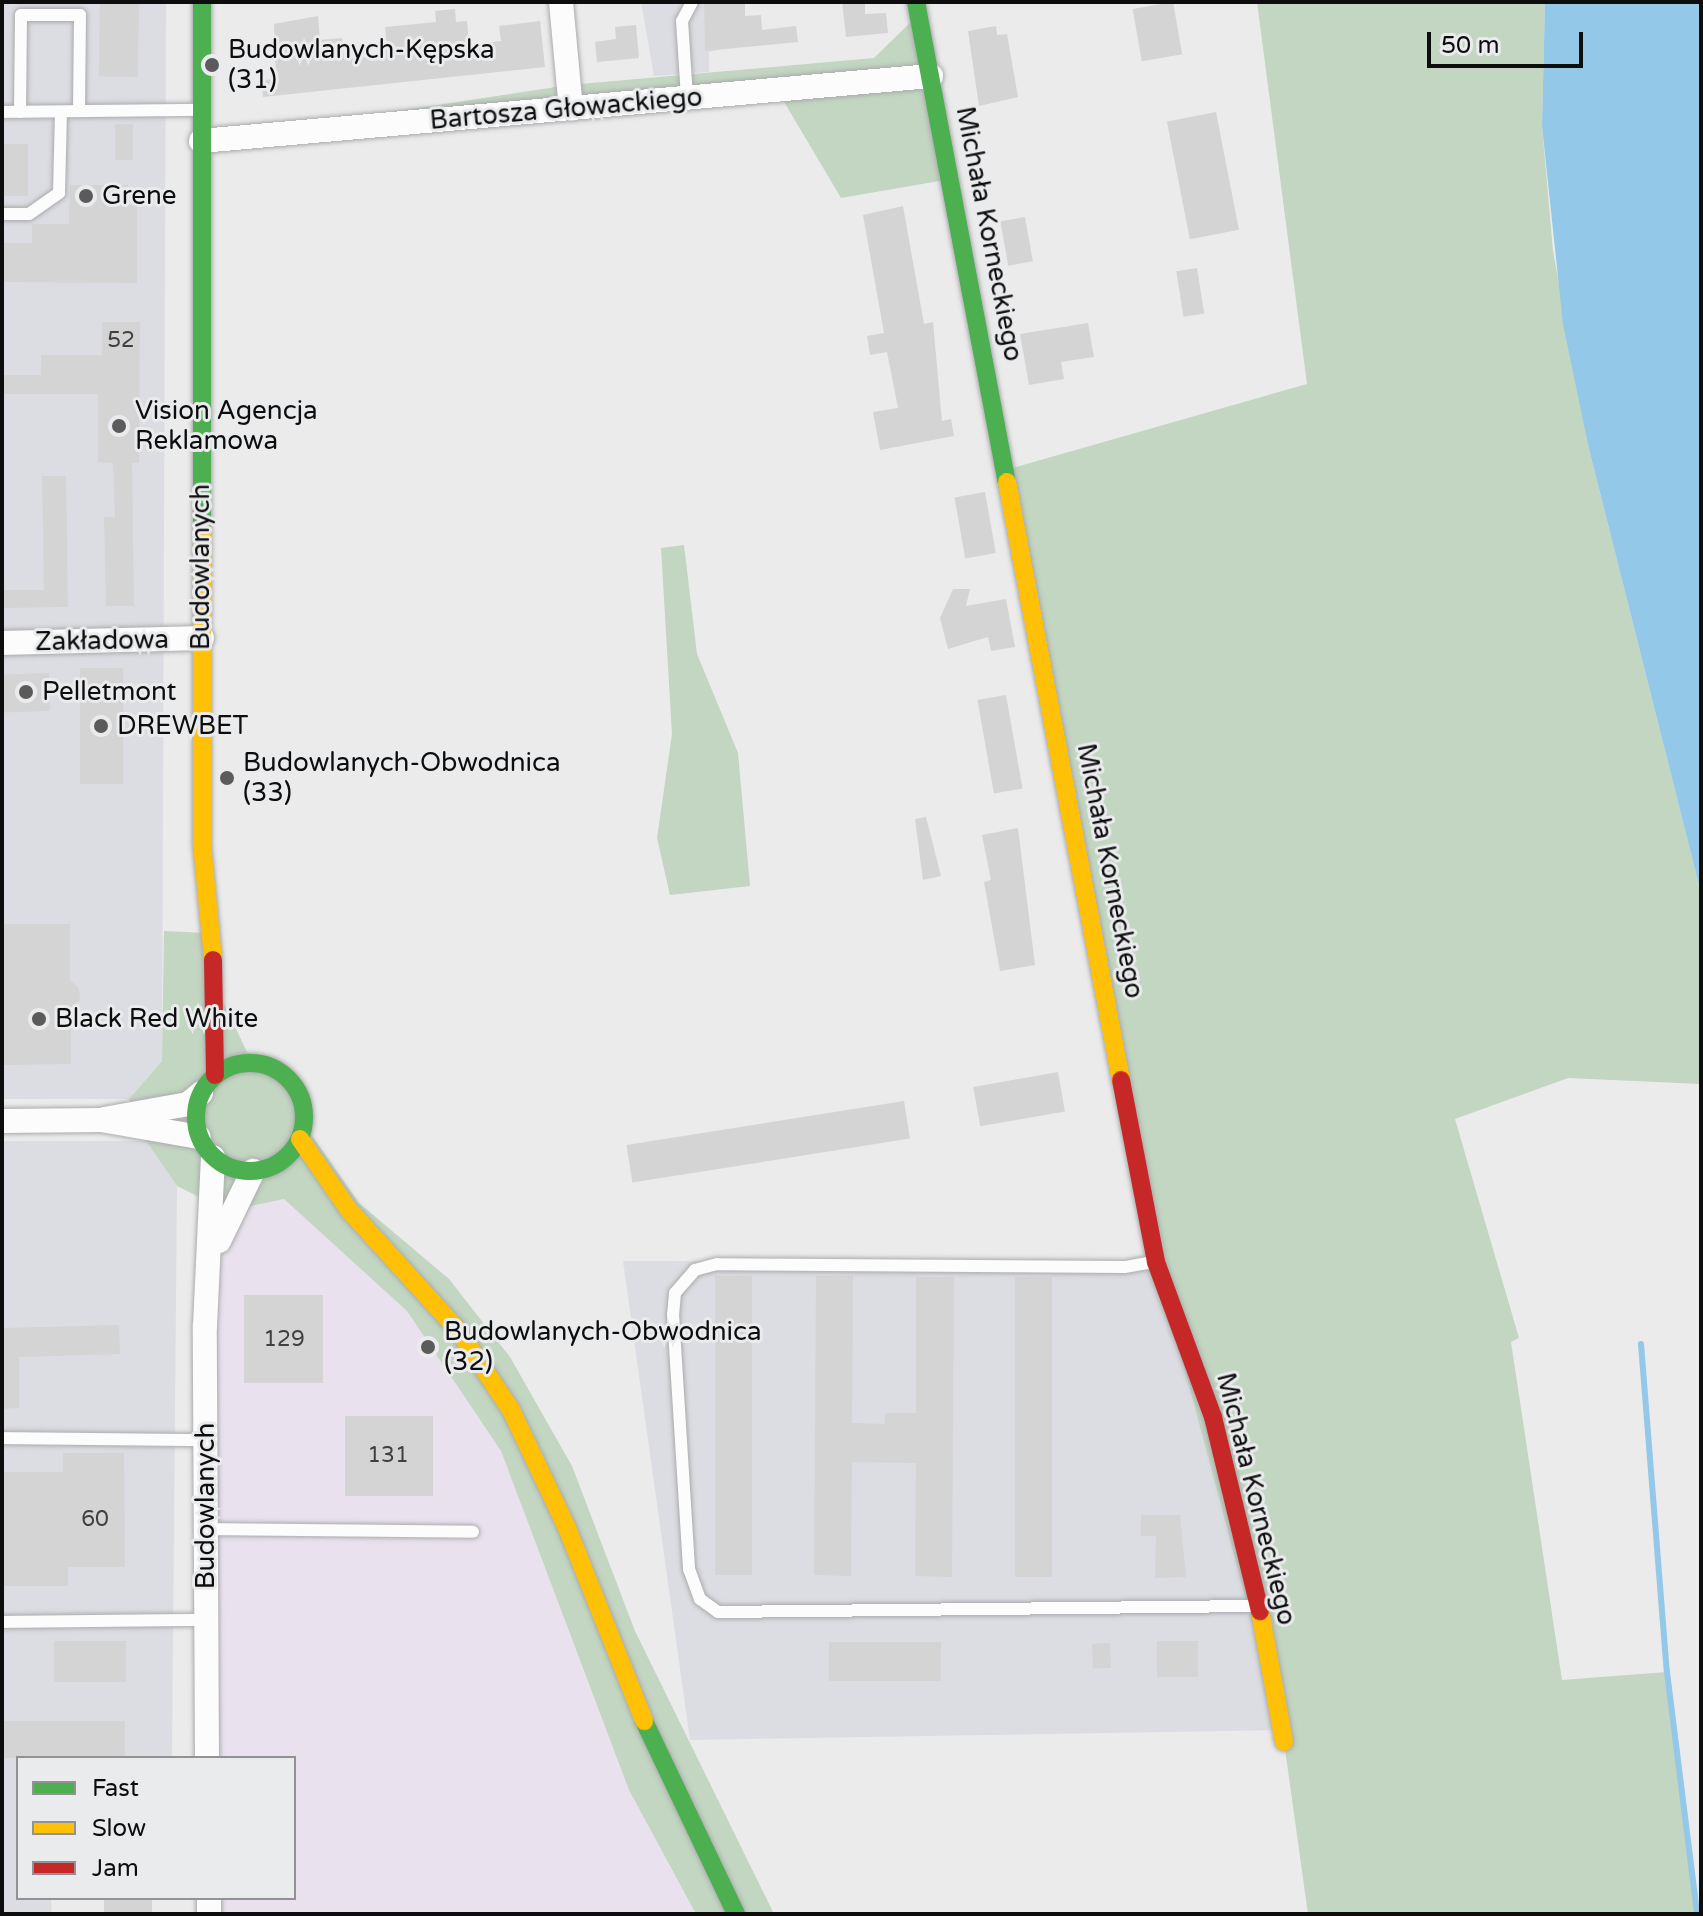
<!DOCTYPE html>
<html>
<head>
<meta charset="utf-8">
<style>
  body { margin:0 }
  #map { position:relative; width:1703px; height:1916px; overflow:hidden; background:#ebebec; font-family:"Varela Round",sans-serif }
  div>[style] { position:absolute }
  .commercial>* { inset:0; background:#e9e2ee }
  .built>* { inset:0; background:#dbdde2 }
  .green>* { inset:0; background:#c2d6c1 }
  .water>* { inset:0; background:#93c8e8 }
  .stream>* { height:6px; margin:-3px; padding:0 3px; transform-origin:3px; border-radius:3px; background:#93c8e8 }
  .building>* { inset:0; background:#d4d4d4; transform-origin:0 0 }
  .roads { filter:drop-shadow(0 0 2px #ababac) drop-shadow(0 0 2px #ababac) }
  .lane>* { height:12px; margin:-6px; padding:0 6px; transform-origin:6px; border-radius:6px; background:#fcfcfc }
  .street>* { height:24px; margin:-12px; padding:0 12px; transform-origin:12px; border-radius:12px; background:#fcfcfc }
  .fast>* { height:18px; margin:-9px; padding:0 9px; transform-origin:9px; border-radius:9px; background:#4caf50 }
  .fast>.ring { margin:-9px; padding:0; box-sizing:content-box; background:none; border:18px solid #4caf50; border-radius:50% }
  .slow>* { height:18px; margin:-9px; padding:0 9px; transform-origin:9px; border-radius:9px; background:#ffc107 }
  .jam>* { height:18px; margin:-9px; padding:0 9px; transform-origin:9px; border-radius:9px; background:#c62828 }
  .dots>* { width:22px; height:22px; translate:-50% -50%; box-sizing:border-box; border:4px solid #eaebed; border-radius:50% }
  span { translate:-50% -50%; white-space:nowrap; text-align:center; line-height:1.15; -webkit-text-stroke:6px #eaebed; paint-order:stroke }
  .number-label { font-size:22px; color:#404040 }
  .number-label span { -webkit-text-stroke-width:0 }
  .poi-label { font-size:26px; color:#0d0d0e }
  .left { translate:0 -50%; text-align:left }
  .street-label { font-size:26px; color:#0d0d0e }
  .frame { position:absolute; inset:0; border:4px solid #0d0d0e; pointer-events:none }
  .legend { position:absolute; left:16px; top:1756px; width:280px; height:144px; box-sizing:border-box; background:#eaebed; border:2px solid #929294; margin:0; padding:10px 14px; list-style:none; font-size:24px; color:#0d0d0e }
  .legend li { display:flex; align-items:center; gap:16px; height:40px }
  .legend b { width:40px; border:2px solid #929294 }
  .scale { position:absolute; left:1427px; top:32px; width:156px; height:36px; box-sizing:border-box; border:4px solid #0d0d0e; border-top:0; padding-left:10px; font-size:24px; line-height:28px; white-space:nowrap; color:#0d0d0e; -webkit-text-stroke:6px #eaebed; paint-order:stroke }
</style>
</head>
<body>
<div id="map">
  <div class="commercial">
    <div style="clip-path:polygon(284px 1198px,407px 1311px,501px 1451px,629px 1790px,696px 1914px,212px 1914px,212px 1898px,294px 1898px,294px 1758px,217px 1758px,213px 1255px,234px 1204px)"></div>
  </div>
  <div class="built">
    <div style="clip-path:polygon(2px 2px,166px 2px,162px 1061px,129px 1099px,2px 1099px)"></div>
    <div style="clip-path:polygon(641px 2px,745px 2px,721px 49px,709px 52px,709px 72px,654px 76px)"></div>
    <div style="clip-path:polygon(2px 1141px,146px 1141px,177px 1186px,172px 1758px,18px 1758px,18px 1898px,51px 1898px,52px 1914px,2px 1914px)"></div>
    <div style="clip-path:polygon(623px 1261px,1156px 1262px,1282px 1730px,690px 1740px)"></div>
  </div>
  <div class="green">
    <div style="clip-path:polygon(1257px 2px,1545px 2px,1542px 126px,1553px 251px,1589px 449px,1701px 893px,1701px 1084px,1568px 1078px,1455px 1119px,1519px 1338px,1511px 1342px,1562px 1680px,1667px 1672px,1697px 1914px,1308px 1914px,1284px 1742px,1156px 1262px,1009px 469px,1307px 384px)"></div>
    <div style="clip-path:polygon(919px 14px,951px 179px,841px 198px,777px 90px,201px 141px,569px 85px,874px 58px)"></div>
    <div style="clip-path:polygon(684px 545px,697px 654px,738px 753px,750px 886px,670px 895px,657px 838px,672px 734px,661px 548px)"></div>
    <div style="clip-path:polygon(164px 931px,207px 933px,216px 987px,247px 1052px,290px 1080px,304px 1124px,359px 1203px,449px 1279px,510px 1357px,572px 1466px,635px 1631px,774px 1914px,696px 1914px,629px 1790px,501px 1451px,407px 1311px,284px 1199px,251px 1206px,201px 1198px,177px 1186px,146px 1141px,129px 1099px,162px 1061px)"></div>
  </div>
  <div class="water">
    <div style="clip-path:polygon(1545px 2px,1701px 2px,1701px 893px,1589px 449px,1563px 324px,1542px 126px)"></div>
  </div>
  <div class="stream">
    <div style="left:1641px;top:1344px;width:329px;rotate:85.5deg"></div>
    <div style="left:1667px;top:1672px;width:244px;rotate:82.9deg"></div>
  </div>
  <div class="building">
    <div style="left:139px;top:2px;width:75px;height:39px;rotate:91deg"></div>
    <div style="clip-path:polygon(704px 2px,745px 2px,745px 16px,761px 15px,762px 30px,796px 26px,798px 42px,705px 51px)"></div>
    <div style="clip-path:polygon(842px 2px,865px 2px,865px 14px,886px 13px,888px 33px,846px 37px)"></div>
    <div style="left:1173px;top:2px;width:53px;height:41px;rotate:80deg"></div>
    <div style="clip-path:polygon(455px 9px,456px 22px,467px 21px,469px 45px,501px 41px,499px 26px,540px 21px,545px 67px,263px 97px,262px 80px,276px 79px,274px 24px,318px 16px,320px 40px,342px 38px,344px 59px,376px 56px,387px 48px,385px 27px,436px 22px,435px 11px)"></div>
    <div style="clip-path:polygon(636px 25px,639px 58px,597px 62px,595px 42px,616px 39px,615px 27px)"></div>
    <div style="clip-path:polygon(996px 26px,997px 35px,1007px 34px,1018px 97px,979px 106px,968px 31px)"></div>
    <div style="left:1216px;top:112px;width:120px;height:50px;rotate:79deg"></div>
    <div style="left:115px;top:124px;width:18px;height:36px"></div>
    <div style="left:2px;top:144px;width:26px;height:52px"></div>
    <div style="clip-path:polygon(70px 185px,128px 185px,128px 205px,137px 205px,137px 283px,2px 282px,2px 243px,32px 243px,32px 224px,69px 224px)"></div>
    <div style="clip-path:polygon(903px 206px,924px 324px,933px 322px,942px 421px,951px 419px,954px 436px,880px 450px,873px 412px,898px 408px,887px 352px,870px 355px,867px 336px,884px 333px,863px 215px)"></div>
    <div style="left:1025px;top:217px;width:45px;height:25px;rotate:80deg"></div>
    <div style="left:1197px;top:268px;width:46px;height:21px;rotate:81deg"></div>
    <div style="clip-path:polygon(102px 322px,140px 322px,139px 463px,132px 463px,134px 606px,106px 606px,104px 517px,115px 517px,113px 463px,98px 462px,98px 394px,2px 394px,2px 375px,41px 375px,41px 355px,102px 355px)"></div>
    <div style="clip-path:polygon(1088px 323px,1094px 357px,1061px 362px,1064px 379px,1029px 385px,1020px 334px)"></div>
    <div style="clip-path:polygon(42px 476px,66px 476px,68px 607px,2px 608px,2px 590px,44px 590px)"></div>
    <div style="left:985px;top:492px;width:62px;height:31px;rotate:80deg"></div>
    <div style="clip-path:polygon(953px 589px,970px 589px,966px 606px,1006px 599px,1015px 647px,991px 651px,988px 637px,948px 649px,940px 618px)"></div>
    <div style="left:80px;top:668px;width:43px;height:116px"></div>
    <div style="left:49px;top:673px;width:38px;height:47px;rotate:88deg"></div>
    <div style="left:1006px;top:695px;width:95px;height:29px;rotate:80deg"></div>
    <div style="clip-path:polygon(926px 817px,941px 876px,923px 880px,915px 819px)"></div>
    <div style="clip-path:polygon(1018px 828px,1035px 965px,1000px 971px,984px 882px,991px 880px,982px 835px)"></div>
    <div style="clip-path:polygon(2px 924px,70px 924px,70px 980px,79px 988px,80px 1000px,71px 1008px,71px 1064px,2px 1065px)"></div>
    <div style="left:1058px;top:1072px;width:40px;height:86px;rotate:80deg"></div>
    <div style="left:904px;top:1101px;width:38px;height:281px;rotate:81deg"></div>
    <div style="left:715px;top:1276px;width:37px;height:299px"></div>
    <div style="clip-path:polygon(816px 1276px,853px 1276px,852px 1423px,885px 1424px,885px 1413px,916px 1413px,916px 1277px,954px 1277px,952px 1577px,915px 1576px,916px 1463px,852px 1462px,851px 1576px,814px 1575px)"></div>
    <div style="left:1015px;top:1277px;width:37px;height:300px"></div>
    <div style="left:323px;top:1295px;width:88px;height:79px;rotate:90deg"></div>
    <div style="clip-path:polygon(119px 1325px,120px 1354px,19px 1357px,19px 1408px,2px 1409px,2px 1328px)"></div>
    <div style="left:345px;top:1416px;width:88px;height:80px"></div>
    <div style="clip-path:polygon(63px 1453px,124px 1453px,125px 1567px,68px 1567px,68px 1586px,2px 1586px,2px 1472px,63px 1472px)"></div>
    <div style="clip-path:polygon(1141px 1515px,1180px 1515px,1186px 1577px,1155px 1578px,1156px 1536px,1141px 1536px)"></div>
    <div style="left:126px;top:1641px;width:41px;height:72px;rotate:90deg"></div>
    <div style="left:1198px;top:1641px;width:36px;height:41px;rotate:90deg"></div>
    <div style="left:829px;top:1642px;width:112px;height:39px"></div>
    <div style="left:1110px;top:1643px;width:25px;height:18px;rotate:88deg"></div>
    <div style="left:125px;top:1721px;width:37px;height:123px;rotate:90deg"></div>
    <div style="left:104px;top:1898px;width:48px;height:16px"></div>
  </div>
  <div class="roads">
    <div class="lane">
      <div style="left:687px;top:98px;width:77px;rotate:-93.7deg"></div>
      <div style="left:682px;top:21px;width:21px;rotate:-62deg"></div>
      <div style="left:2px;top:112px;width:197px;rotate:-0.6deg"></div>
      <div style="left:20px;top:112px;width:97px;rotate:-89.4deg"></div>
      <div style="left:21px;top:15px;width:59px"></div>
      <div style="left:80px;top:15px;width:96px;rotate:90.6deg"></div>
      <div style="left:2px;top:214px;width:27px"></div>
      <div style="left:29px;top:214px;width:37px;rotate:-35deg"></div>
      <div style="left:59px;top:193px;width:81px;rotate:-88.6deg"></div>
      <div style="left:1153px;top:1262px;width:29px;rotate:170deg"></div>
      <div style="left:1124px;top:1267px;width:407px;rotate:-179.6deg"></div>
      <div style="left:717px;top:1264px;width:23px;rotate:165deg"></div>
      <div style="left:695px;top:1270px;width:30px;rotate:131deg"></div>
      <div style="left:675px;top:1293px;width:21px;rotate:95deg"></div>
      <div style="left:673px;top:1314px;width:256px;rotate:86.4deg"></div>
      <div style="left:689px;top:1569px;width:32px;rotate:70deg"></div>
      <div style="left:700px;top:1599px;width:22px;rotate:36deg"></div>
      <div style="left:718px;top:1612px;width:537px;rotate:-0.64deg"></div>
      <div style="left:2px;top:1438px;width:204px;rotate:0.6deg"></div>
      <div style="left:206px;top:1529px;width:267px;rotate:0.6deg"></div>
      <div style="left:2px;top:1622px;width:204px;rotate:-0.6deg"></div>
    </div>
    <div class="street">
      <div style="left:561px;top:2px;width:107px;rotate:84.7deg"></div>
      <div style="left:201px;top:141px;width:733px;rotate:-5.09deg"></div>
      <div style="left:2px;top:643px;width:200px;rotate:-1.4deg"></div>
      <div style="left:104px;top:1119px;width:85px;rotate:-10.1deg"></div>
      <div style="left:188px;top:1104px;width:17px;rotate:-40deg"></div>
      <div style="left:2px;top:1121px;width:99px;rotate:-0.6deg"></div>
      <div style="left:101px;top:1120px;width:99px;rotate:9.8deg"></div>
      <div style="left:219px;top:1241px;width:78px;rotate:-64.1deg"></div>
      <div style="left:207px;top:1758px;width:432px;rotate:-90.3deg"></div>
      <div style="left:205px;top:1326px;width:169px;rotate:-87.3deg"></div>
      <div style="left:209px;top:1898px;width:16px;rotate:90deg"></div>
    </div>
    <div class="fast">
      <div style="left:202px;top:2px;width:529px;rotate:90deg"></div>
      <div style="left:916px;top:2px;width:489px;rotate:79.3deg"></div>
      <div class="ring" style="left:196px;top:1063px;width:90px;height:90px"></div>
      <div style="left:644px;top:1721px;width:214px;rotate:64.5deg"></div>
    </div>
    <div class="slow">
      <div style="left:1007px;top:482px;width:609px;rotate:79.21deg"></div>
      <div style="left:202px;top:531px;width:314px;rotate:90deg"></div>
      <div style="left:202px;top:845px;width:116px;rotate:84.5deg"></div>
      <div style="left:300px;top:1139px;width:86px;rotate:55.4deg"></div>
      <div style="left:349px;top:1210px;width:162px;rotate:47.8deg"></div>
      <div style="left:458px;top:1330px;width:96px;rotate:56.5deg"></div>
      <div style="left:511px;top:1410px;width:131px;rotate:64.6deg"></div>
      <div style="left:567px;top:1528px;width:208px;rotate:68.2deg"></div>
      <div style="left:1260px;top:1611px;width:133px;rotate:79.6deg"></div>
    </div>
    <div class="jam">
      <div style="left:213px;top:960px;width:115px;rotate:89deg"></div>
      <div style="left:1121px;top:1080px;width:185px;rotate:79.1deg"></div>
      <div style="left:1156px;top:1262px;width:165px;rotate:69.8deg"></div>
      <div style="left:1213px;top:1417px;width:200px;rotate:76.4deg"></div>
    </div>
  </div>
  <div class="dots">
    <div style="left:212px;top:65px;background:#5b5b5c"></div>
    <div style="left:86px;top:196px;background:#5b5b5c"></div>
    <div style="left:119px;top:426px;background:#5b5b5c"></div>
    <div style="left:26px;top:692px;background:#5b5b5c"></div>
    <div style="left:101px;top:726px;background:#5b5b5c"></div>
    <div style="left:227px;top:778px;background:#5b5b5c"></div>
    <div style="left:39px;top:1019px;background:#5b5b5c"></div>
    <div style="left:428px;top:1347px;background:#5b5b5c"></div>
  </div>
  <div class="number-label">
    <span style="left:121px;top:341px">52</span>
    <span style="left:284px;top:1340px">129</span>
    <span style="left:388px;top:1456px">131</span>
    <span style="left:95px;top:1520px">60</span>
  </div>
  <div class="poi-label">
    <span class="left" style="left:228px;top:65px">Budowlanych-Kępska<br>(31)</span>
    <span class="left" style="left:102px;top:196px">Grene</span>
    <span class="left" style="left:135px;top:426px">Vision Agencja<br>Reklamowa</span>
    <span class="left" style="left:42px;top:692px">Pelletmont</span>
    <span class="left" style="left:117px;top:726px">DREWBET</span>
    <span class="left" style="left:243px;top:778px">Budowlanych-Obwodnica<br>(33)</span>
    <span class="left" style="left:55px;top:1019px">Black Red White</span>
    <span class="left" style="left:444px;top:1347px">Budowlanych-Obwodnica<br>(32)</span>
  </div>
  <div class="street-label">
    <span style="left:566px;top:109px;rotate:-5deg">Bartosza Głowackiego</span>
    <span style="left:989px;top:234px;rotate:79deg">Michała Korneckiego</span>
    <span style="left:201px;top:567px;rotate:-90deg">Budowlanych</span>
    <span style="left:102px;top:641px;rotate:-1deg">Zakładowa</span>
    <span style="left:1110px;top:871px;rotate:79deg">Michała Korneckiego</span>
    <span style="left:1256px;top:1499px;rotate:76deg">Michała Korneckiego</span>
    <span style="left:206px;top:1506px;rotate:-90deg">Budowlanych</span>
  </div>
  <div class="frame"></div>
  <ul class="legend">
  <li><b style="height:10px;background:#4caf50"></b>Fast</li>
  <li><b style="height:10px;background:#ffc107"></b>Slow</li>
  <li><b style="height:10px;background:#c62828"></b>Jam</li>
  </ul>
  <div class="scale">50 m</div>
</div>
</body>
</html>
